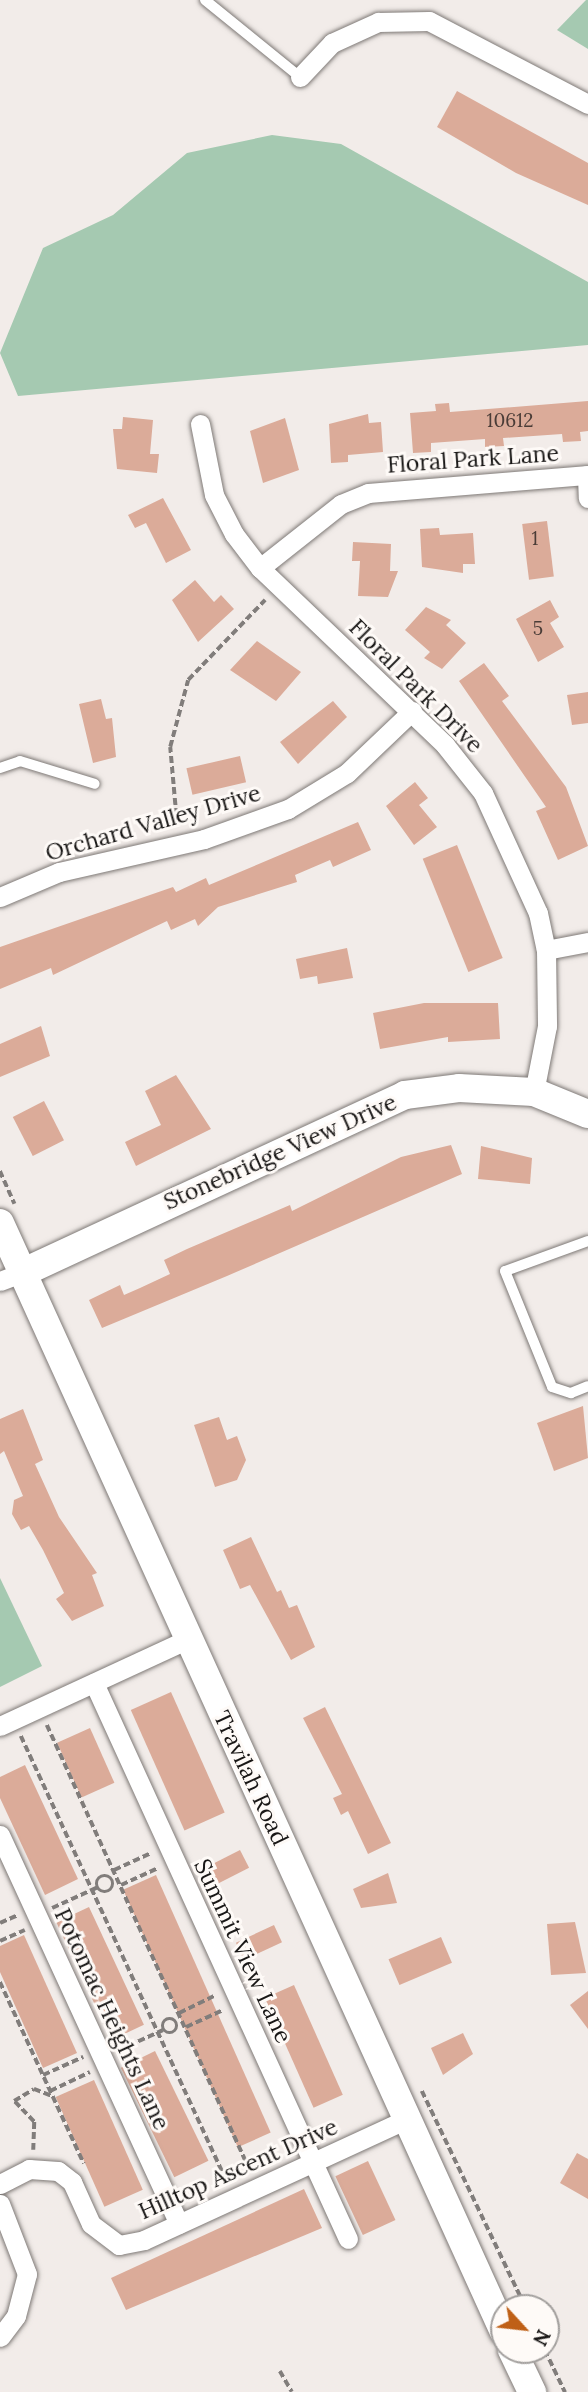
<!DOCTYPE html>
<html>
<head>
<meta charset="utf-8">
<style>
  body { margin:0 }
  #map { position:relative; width:588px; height:2392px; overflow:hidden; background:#f2ece9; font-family:Lora,serif }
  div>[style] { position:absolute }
  .green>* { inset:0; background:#a5c9b1 }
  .building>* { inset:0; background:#dbab99; transform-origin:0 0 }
  .path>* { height:3.5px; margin-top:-1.75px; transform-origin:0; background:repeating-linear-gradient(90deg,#817d7b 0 7px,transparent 0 10.5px) }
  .path>.ring { margin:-1.75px; padding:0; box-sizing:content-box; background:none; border:3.5px solid #817d7b; border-radius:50% }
  .roads { filter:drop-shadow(0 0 2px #7e7976) drop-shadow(0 0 2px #7e7976) }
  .lane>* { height:10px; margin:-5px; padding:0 5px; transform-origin:5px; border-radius:5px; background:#fff }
  .street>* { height:19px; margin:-9.5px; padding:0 9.5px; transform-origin:9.5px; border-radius:9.5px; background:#fff }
  .secondary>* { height:28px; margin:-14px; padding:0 14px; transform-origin:14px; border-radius:14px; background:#fff }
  span { translate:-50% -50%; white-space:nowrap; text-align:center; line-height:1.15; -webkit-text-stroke:6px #fefaf7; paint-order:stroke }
  .number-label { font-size:19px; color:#4a3c37 }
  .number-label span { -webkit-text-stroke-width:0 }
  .street-label { font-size:23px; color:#191716 }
  .north { position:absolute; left:490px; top:2294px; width:70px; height:70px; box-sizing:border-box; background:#fefaf7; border:2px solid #a29f9d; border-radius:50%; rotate:117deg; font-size:19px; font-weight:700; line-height:28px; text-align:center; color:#191716 }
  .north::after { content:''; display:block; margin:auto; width:24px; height:32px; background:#bf6017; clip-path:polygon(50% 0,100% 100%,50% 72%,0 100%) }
</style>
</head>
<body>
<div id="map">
  <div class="green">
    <div style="clip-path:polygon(586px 0,588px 0,588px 49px,557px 30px)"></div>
    <div style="clip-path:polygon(272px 135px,341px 144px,588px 282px,588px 345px,18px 396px,0 353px,43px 248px,113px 215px,187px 153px)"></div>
    <div style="clip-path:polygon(0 1578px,42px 1666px,0 1687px)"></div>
  </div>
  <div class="building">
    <div style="clip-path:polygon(457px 91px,588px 163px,588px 205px,516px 173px,437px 127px)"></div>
    <div style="clip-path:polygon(588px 401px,588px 431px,580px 432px,581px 441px,563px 442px,562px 434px,503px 438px,504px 446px,485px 447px,485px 439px,431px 443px,431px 452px,413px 453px,410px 413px,436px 411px,435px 404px,449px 403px,450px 412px)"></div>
    <div style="clip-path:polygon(368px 414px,369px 423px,381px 422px,383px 452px,348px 455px,348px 462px,331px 463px,329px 424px)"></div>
    <div style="clip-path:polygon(123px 417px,153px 420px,150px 454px,159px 454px,157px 473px,117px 469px,113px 429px,122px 429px)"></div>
    <div style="clip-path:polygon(285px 418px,299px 470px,263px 483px,250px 431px)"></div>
    <div style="clip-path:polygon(163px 498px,191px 550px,166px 563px,146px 523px,135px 528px,128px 515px)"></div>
    <div style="left:547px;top:521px;width:56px;height:25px;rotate:83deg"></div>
    <div style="clip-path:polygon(439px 528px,440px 535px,473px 533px,475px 564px,463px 564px,463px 573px,422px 567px,420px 529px)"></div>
    <div style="clip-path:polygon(353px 542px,391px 544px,390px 571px,398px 571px,388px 597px,358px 596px,360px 561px,352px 561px)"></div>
    <div style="clip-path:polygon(195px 580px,214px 602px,221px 595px,234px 609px,198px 642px,172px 600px)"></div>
    <div style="clip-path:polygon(550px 600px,559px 617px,550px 623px,564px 647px,538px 662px,516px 619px)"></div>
    <div style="clip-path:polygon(426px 607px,451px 620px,446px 625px,466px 643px,442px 669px,424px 658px,430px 652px,405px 630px)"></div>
    <div style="clip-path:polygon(257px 641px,301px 672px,276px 701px,230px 670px)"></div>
    <div style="clip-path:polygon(484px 663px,509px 696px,502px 701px,566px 787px,588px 846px,558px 860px,536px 811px,546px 807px,459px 681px)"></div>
    <div style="clip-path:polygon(588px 692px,588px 723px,572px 725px,567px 695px)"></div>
    <div style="clip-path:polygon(101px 699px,106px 719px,112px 718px,116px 757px,93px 763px,79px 704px)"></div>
    <div style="clip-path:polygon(333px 701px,347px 717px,298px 764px,280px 742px)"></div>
    <div style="left:240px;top:756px;width:27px;height:55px;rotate:77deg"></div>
    <div style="clip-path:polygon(415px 782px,428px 798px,419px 805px,437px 827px,414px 845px,386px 806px)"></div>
    <div style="clip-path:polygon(358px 822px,371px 850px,333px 867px,330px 860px,295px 875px,297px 882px,218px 907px,198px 926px,195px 919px,171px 930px,167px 921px,53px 975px,51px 968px,0 989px,0 947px,173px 887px,176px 892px,206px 878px,209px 885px)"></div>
    <div style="left:457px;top:845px;width:122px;height:37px;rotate:68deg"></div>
    <div style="clip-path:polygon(347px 948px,353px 978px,318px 984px,317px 976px,300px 979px,296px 959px)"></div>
    <div style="clip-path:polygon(424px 1003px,498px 1003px,500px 1039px,448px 1042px,448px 1037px,380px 1049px,373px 1013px)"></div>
    <div style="clip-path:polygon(41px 1026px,50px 1056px,0 1077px,0 1044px)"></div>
    <div style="clip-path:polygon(176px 1075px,211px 1129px,136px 1166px,125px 1142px,161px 1125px,145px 1091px)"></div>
    <div style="left:44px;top:1101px;width:44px;height:35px;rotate:63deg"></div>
    <div style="clip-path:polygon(451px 1145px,462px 1174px,227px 1276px,102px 1328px,89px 1300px,120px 1285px,124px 1295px,140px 1288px,170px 1274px,164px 1260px,187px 1249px,290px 1205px,292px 1211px,401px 1157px)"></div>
    <div style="clip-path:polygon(481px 1146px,532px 1158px,530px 1184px,478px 1179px)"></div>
    <div style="clip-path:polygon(583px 1406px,588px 1458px,554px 1471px,537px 1423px)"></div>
    <div style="clip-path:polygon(23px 1409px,43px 1460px,35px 1464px,59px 1517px,97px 1573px,92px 1575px,104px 1606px,72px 1621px,56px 1599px,64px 1593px,43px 1550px,29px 1526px,21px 1530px,12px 1514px,14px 1500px,23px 1496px,4px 1451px,0 1454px,0 1419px)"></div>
    <div style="clip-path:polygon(219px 1417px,227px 1440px,237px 1436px,246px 1460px,237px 1480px,215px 1487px,194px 1425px)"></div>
    <div style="clip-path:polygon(251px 1537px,277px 1592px,281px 1590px,289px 1608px,297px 1605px,315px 1647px,291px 1660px,250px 1585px,240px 1589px,223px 1550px)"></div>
    <div style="left:171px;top:1692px;width:132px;height:44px;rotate:66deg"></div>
    <div style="clip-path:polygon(325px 1707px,391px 1843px,368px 1854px,348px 1811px,341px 1815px,333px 1798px,342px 1794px,303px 1718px)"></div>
    <div style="left:90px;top:1728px;width:60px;height:36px;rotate:66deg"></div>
    <div style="clip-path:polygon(25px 1765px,78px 1879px,45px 1895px,0 1798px,0 1777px)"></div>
    <div style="left:240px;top:1850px;width:20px;height:43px;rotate:63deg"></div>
    <div style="clip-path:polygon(388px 1873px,397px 1903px,361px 1908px,353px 1889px)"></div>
    <div style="left:156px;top:1875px;width:282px;height:36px;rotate:66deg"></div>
    <div style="left:89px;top:1907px;width:130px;height:36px;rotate:65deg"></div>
    <div style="clip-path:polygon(575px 1922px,586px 1973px,551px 1975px,547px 1924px)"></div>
    <div style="left:274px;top:1925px;width:19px;height:42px;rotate:65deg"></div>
    <div style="clip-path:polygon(24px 1935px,77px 2053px,43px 2068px,0 1972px,0 1946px)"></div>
    <div style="left:441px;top:1937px;width:28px;height:57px;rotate:67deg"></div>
    <div style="left:294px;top:1985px;width:120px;height:32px;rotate:66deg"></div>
    <div style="clip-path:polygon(588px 1991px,588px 2029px,570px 2005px)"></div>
    <div style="clip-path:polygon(463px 2033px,473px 2054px,443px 2075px,431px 2048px)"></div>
    <div style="left:155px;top:2051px;width:122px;height:38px;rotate:64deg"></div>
    <div style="left:94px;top:2080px;width:120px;height:42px;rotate:66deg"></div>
    <div style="clip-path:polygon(577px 2153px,588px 2159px,588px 2199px,560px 2183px)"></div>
    <div style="left:368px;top:2161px;width:65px;height:36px;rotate:65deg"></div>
    <div style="clip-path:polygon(304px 2189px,322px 2228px,126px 2310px,111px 2278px)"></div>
  </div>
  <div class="path">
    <div style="left:177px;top:826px;width:79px;rotate:-95.1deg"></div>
    <div style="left:170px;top:747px;width:69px;rotate:-75deg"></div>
    <div style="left:188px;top:680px;width:111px;rotate:-46.1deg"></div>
    <div style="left:0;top:1171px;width:36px;rotate:66deg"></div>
    <div style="left:47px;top:1725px;width:489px;rotate:65.5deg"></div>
    <div style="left:21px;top:1736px;width:491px;rotate:65.2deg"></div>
    <div style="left:114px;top:1870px;width:41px;rotate:-24.7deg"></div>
    <div class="ring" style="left:97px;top:1876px;width:12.5px;height:12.5px"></div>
    <div style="left:121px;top:1885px;width:41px;rotate:-24.7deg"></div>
    <div style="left:52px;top:1908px;width:51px;rotate:-24.5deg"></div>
    <div style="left:0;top:1923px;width:20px;rotate:-24deg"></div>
    <div style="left:0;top:1941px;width:27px;rotate:-24deg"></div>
    <div style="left:0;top:1982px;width:200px;rotate:65.2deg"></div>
    <div style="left:179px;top:2013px;width:41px;rotate:-25.9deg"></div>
    <div class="ring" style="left:163px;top:2019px;width:10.5px;height:10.5px"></div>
    <div style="left:186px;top:2027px;width:41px;rotate:-24.7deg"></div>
    <div style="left:119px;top:2050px;width:48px;rotate:-24.4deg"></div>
    <div style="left:43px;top:2075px;width:44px;rotate:-24.2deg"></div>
    <div style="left:50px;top:2091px;width:44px;rotate:-25.4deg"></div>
    <div style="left:422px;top:2091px;width:241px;rotate:64.4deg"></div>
    <div style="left:33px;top:2150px;width:28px;rotate:-88deg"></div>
    <div style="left:34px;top:2122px;width:29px;rotate:-134deg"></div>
    <div style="left:14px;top:2101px;width:23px;rotate:-31deg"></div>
    <div style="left:34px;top:2089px;width:19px;rotate:21deg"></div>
    <div style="left:545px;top:2350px;width:47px;rotate:64.5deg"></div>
    <div style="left:280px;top:2371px;width:24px;rotate:60deg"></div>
  </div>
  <div class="roads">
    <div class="lane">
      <div style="left:205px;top:0;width:122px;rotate:39deg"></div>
      <div style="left:0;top:768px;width:21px;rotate:-19deg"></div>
      <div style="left:20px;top:761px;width:78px;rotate:17deg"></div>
      <div style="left:588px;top:1241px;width:88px;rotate:160.1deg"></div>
      <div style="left:505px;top:1271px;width:125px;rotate:67.9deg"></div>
      <div style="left:552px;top:1387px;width:20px;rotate:18deg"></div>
      <div style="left:571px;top:1393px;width:18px;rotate:-22deg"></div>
    </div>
    <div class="street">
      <div style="left:300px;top:77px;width:47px;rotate:-46.7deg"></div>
      <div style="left:332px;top:43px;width:51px;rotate:-24.5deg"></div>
      <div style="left:378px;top:22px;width:51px;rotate:-1.1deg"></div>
      <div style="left:429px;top:21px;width:179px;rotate:27.6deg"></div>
      <div style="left:200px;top:424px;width:72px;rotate:78.8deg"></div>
      <div style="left:214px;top:495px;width:44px;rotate:62.9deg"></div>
      <div style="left:234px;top:534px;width:43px;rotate:52.6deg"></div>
      <div style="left:260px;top:568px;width:256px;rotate:43.7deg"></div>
      <div style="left:445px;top:745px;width:61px;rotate:51.6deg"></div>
      <div style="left:483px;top:793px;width:132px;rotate:65.4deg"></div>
      <div style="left:538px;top:913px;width:38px;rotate:78deg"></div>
      <div style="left:546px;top:950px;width:76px;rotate:89.2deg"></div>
      <div style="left:547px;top:1026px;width:67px;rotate:101.1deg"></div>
      <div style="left:587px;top:475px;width:23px;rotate:88deg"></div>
      <div style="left:260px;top:568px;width:103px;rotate:-38.3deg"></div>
      <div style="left:341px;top:504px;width:29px;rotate:-22deg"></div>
      <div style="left:368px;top:493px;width:221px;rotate:-4.7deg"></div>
      <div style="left:0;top:897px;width:64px;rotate:-23deg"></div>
      <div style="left:59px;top:872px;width:149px;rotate:-12.8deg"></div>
      <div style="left:204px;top:839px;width:89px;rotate:-19.7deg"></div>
      <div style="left:288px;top:809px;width:69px;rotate:-31.4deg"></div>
      <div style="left:347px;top:773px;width:90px;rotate:-43.6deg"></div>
      <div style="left:546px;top:950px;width:43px;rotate:-10.8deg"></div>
      <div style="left:0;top:1281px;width:26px;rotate:-21deg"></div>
      <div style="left:94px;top:1683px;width:611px;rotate:65.45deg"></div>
      <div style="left:0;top:1726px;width:207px;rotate:-24.8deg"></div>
      <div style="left:0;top:1835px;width:428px;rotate:65.3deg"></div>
      <div style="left:0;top:2184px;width:33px;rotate:-27deg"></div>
      <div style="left:29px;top:2169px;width:29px;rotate:4deg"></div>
      <div style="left:58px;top:2171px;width:18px;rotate:38deg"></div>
      <div style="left:72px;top:2182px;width:46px;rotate:65.7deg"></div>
      <div style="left:91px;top:2224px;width:35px;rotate:37deg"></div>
      <div style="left:119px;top:2245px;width:25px;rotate:-11deg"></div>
      <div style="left:144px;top:2240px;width:292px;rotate:-24.7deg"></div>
      <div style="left:0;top:2204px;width:75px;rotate:68.9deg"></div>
      <div style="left:27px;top:2274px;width:43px;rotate:104.7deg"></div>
      <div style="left:16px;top:2316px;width:26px;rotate:127deg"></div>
    </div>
    <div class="secondary">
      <div style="left:0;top:1223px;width:1218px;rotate:65.56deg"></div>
      <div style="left:24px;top:1272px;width:420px;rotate:-24.9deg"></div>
      <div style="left:405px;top:1095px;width:54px;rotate:-7.4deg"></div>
      <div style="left:459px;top:1088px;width:75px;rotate:3.1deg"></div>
      <div style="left:534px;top:1092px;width:58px;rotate:22.2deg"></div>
      <div style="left:512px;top:2350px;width:47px;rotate:64.5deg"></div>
    </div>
  </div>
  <div class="number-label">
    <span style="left:510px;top:421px">10612</span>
    <span style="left:535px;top:539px">1</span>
    <span style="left:538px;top:629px">5</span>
  </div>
  <div class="street-label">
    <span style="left:473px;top:459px;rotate:-4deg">Floral Park Lane</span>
    <span style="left:416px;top:686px;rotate:45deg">Floral Park Drive</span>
    <span style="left:153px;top:823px;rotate:-16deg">Orchard Valley Drive</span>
    <span style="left:280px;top:1152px;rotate:-24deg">Stonebridge View Drive</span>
    <span style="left:251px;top:1778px;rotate:65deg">Travilah Road</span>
    <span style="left:243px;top:1951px;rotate:65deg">Summit View Lane</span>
    <span style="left:112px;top:2019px;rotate:65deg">Potomac Heights Lane</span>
    <span style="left:238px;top:2169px;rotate:-24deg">Hilltop Ascent Drive</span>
  </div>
  <div class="north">N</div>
</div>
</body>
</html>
